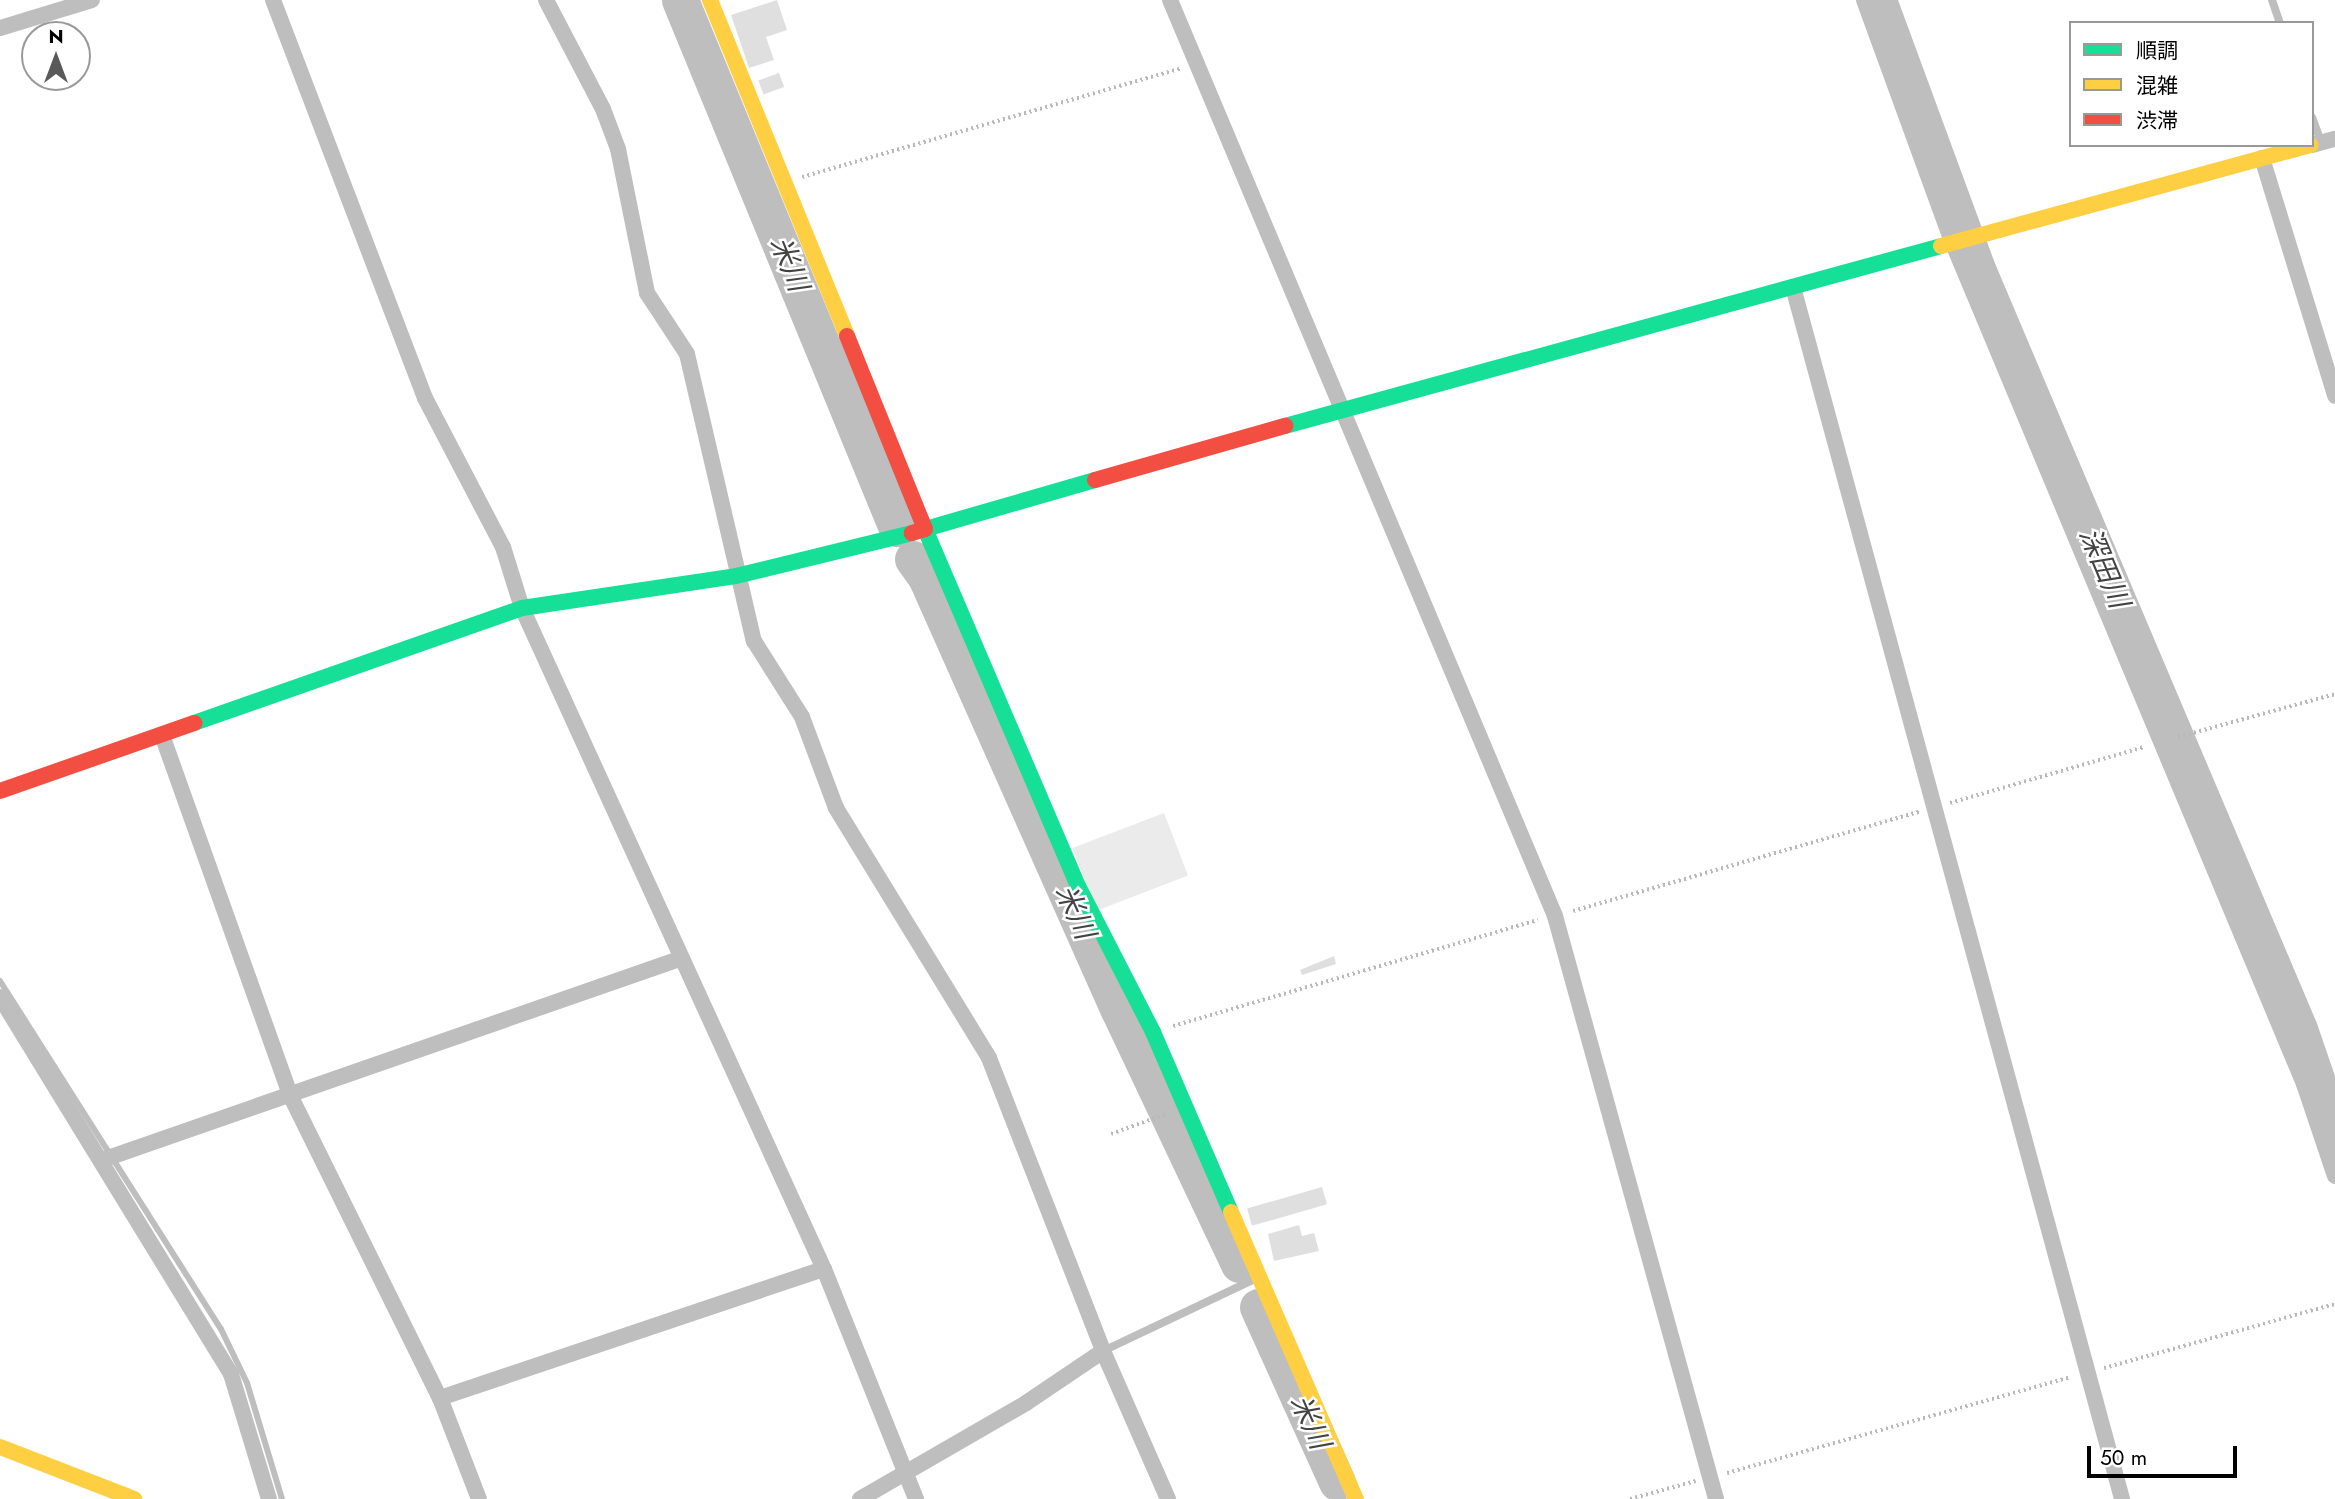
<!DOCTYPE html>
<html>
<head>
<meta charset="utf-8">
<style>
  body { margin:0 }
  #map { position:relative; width:2335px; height:1499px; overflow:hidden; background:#fff; font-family:Jost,"Noto Sans JP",sans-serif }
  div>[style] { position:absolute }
  .green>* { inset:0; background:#ebebeb; transform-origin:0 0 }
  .stream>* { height:6px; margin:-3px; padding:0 3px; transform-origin:3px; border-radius:3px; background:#bebebe }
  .river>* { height:37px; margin:-18.5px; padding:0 18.5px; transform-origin:18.5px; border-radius:18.5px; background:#bebebe }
  .building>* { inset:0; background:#dfdfdf; transform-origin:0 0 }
  .path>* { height:3.5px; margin-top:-1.75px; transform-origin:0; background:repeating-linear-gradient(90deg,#b9b9b9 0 2px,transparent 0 5.5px) }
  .lane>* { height:8px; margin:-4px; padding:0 4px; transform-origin:4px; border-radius:4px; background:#bebebe }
  .street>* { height:16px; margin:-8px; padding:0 8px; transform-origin:8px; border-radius:8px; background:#bebebe }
  .fast>* { height:16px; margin:-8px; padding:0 8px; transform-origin:8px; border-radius:8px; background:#16e098 }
  .slow>* { height:16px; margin:-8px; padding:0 8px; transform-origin:8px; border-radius:8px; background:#ffcf43 }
  .jam>* { height:16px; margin:-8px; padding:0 8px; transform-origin:8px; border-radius:8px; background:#f24e42 }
  span { translate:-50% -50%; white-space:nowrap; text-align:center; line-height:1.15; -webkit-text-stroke:5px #fff; paint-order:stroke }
  .water-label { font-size:28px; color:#434343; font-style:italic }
  .legend { position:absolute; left:2069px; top:21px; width:245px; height:126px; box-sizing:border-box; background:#fff; border:2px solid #999; margin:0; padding:9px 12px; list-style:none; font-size:21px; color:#000 }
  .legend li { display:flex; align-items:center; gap:14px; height:35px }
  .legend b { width:35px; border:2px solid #999 }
  .north { position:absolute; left:21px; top:21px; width:70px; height:70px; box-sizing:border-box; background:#fff; border:2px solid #999; border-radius:50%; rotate:0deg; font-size:19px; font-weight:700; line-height:28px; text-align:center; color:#000 }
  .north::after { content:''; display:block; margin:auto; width:24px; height:32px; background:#595959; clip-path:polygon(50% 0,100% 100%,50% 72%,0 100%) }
  .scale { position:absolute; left:2087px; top:1446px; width:150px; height:32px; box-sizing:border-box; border:4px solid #000; border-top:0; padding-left:9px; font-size:21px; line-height:24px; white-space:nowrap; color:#000; -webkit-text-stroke:5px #fff; paint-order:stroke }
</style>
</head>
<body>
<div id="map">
  <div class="green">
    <div style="left:1164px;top:813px;width:67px;height:98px;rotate:69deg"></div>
  </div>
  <div class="stream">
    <div style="left:0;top:981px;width:412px;rotate:57.6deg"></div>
    <div style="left:221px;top:1329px;width:60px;rotate:64.3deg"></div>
    <div style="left:247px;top:1383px;width:121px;rotate:73.2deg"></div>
  </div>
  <div class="river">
    <div style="left:680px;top:0;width:571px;rotate:67.66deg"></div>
    <div style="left:1878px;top:0;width:287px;rotate:69.8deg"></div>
    <div style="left:1977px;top:269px;width:825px;rotate:67.04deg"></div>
    <div style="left:2299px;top:1029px;width:111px;rotate:71.1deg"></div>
    <div style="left:913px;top:559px;width:22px;rotate:54deg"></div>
    <div style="left:926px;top:577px;width:474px;rotate:66deg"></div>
    <div style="left:1119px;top:1010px;width:281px;rotate:64.7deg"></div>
    <div style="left:1258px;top:1307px;width:192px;rotate:65.7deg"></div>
  </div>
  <div class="building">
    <div style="clip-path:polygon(777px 0,787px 30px,766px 37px,774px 60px,749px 68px,731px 15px)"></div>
    <div style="left:779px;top:73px;width:15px;height:22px;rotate:70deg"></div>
    <div style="clip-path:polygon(1334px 956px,1336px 964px,1302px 975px,1300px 970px)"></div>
    <div style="left:1322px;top:1187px;width:18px;height:78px;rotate:74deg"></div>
    <div style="clip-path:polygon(1299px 1225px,1302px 1236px,1314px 1233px,1319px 1251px,1274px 1261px,1268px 1234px)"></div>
  </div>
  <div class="path">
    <div style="left:802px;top:177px;width:395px;rotate:-16deg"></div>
    <div style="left:2178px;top:737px;width:163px;rotate:-15.3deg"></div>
    <div style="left:1950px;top:803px;width:202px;rotate:-16.1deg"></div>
    <div style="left:1573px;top:911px;width:360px;rotate:-16deg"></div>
    <div style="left:1173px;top:1026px;width:380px;rotate:-16.2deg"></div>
    <div style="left:1111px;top:1134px;width:59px;rotate:-20deg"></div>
    <div style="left:2104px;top:1368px;width:240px;rotate:-15.5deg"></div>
    <div style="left:1727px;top:1473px;width:356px;rotate:-15.6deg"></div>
    <div style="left:1630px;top:1499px;width:68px;rotate:-15.3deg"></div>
  </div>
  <div class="lane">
    <div style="left:2272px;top:0;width:24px;rotate:71deg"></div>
    <div style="left:2312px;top:117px;width:27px;rotate:70deg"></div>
    <div style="left:1103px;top:1351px;width:173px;rotate:-25.4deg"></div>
  </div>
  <div class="street">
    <div style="left:273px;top:0;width:426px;rotate:69.1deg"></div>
    <div style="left:425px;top:398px;width:168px;rotate:62.4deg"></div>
    <div style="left:503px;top:547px;width:64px;rotate:72.7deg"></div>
    <div style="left:522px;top:608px;width:727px;rotate:65.45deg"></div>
    <div style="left:824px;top:1269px;width:248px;rotate:68.2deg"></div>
    <div style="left:546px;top:0;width:123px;rotate:62.4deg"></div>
    <div style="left:603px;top:109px;width:43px;rotate:69.4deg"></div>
    <div style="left:618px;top:149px;width:147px;rotate:78.6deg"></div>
    <div style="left:647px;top:293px;width:73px;rotate:56.7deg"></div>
    <div style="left:687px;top:354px;width:295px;rotate:76.9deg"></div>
    <div style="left:754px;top:641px;width:90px;rotate:57.7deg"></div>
    <div style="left:802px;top:717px;width:97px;rotate:69.5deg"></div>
    <div style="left:836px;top:808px;width:293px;rotate:58.5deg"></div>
    <div style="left:989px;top:1058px;width:314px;rotate:68.7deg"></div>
    <div style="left:1103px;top:1351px;width:162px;rotate:66.3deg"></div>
    <div style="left:1170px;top:0;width:994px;rotate:67.2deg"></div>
    <div style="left:1555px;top:916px;width:605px;rotate:74.56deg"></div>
    <div style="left:1864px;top:0;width:260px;rotate:70deg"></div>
    <div style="left:1953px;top:244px;width:910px;rotate:67.32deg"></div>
    <div style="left:2304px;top:1084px;width:97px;rotate:71.4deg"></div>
    <div style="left:0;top:28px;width:96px;rotate:-16.9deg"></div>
    <div style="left:2312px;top:145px;width:24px;rotate:-15deg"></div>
    <div style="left:2262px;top:158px;width:249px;rotate:72.9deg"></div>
    <div style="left:1793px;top:287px;width:1256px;rotate:74.81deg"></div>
    <div style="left:162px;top:735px;width:384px;rotate:70.4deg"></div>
    <div style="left:291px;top:1097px;width:336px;rotate:63.7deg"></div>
    <div style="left:440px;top:1398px;width:405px;rotate:-18.6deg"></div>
    <div style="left:0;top:997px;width:442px;rotate:58.5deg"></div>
    <div style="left:231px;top:1374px;width:131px;rotate:73.1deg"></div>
    <div style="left:102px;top:1160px;width:614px;rotate:-19.2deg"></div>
    <div style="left:440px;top:1398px;width:108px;rotate:68.9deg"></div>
    <div style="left:860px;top:1499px;width:192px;rotate:-30deg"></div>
    <div style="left:1026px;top:1403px;width:93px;rotate:-34deg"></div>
  </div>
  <div class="fast">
    <div style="left:1285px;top:426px;width:680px;rotate:-15.34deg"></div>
    <div style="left:1095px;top:480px;width:177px;rotate:163.9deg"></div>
    <div style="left:925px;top:529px;width:388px;rotate:66.8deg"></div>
    <div style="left:1078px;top:886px;width:164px;rotate:62.8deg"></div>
    <div style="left:1153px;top:1032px;width:196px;rotate:66.6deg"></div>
    <div style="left:194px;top:723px;width:348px;rotate:-19.3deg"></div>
    <div style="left:522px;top:608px;width:216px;rotate:-8.5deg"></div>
    <div style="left:736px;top:576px;width:181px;rotate:-13.7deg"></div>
  </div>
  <div class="slow">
    <div style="left:710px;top:0;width:363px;rotate:67.8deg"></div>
    <div style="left:1941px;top:246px;width:383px;rotate:-15.3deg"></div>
    <div style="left:1231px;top:1212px;width:313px;rotate:66.5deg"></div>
    <div style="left:0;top:1447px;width:144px;rotate:21.2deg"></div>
  </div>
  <div class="jam">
    <div style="left:847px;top:336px;width:208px;rotate:68deg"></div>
    <div style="left:925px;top:529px;width:14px;rotate:163deg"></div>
    <div style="left:1095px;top:480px;width:198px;rotate:-15.9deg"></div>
    <div style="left:0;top:791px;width:206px;rotate:-19.3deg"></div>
  </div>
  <div class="water-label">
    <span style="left:789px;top:264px;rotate:68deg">米川</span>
    <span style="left:2104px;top:568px;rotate:67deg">深田川</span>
    <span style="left:1075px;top:912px;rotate:66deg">米川</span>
    <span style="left:1310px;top:1422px;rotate:66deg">米川</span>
  </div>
  <ul class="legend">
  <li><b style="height:9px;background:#16e098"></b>順調</li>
  <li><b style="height:9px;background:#ffcf43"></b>混雑</li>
  <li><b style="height:9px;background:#f24e42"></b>渋滞</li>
  </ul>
  <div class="north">N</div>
  <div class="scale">50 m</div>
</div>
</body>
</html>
